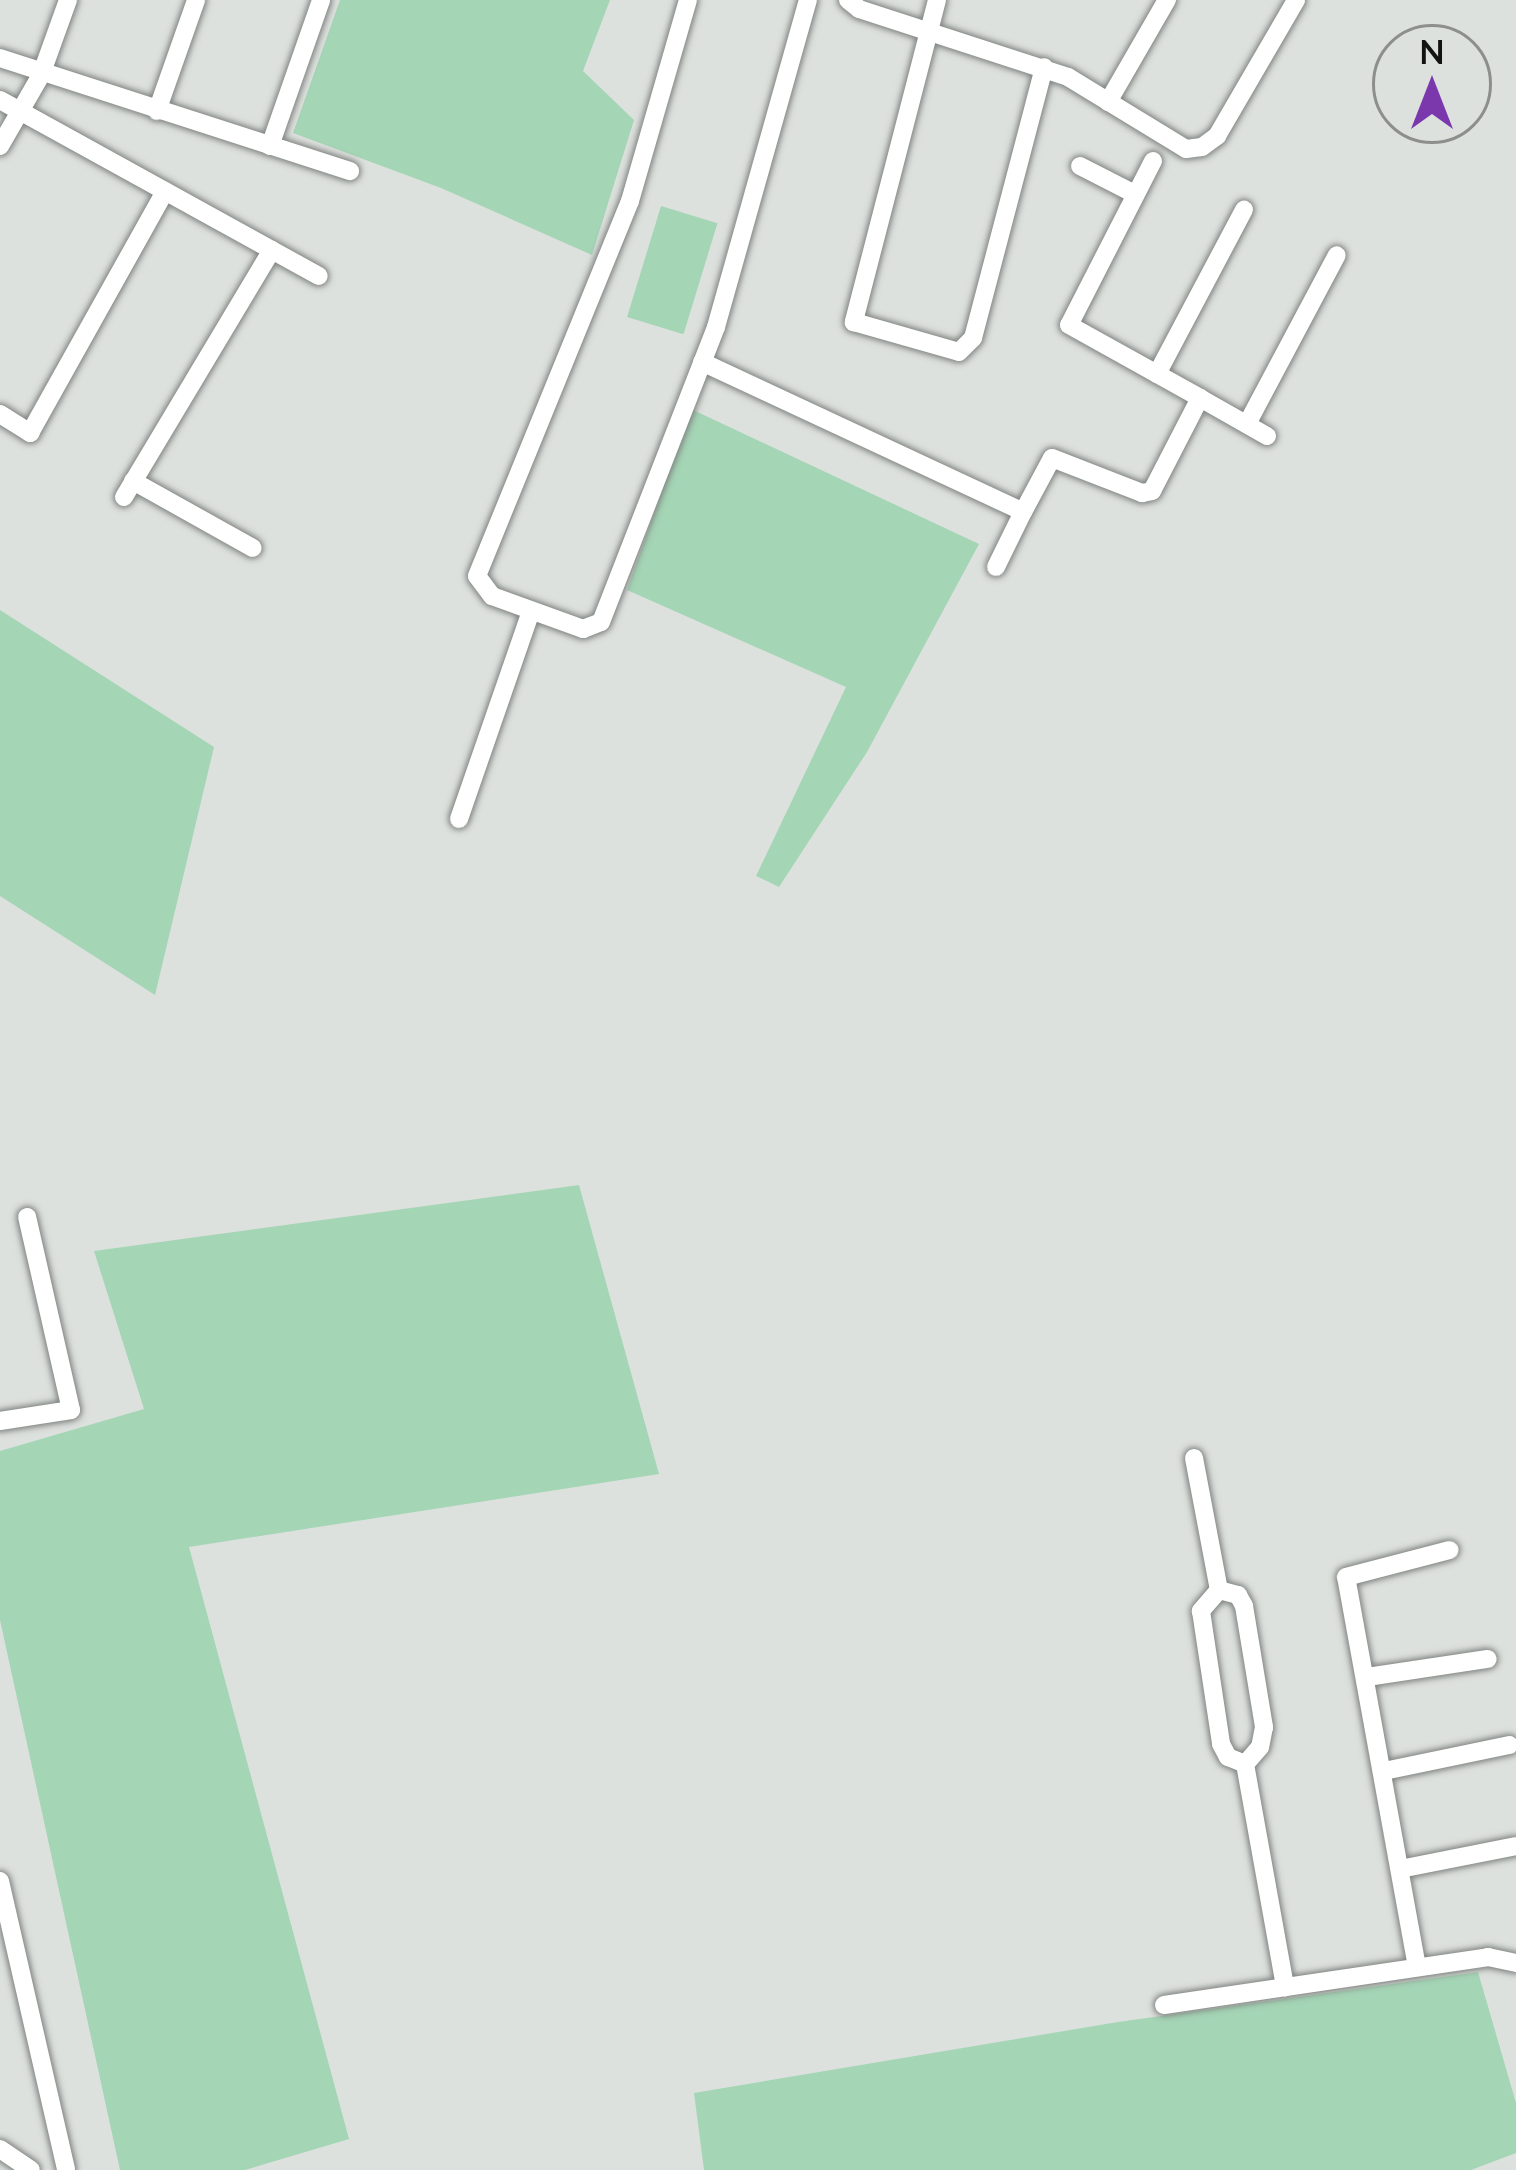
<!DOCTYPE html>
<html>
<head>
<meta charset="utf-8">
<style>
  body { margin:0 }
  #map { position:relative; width:1516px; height:2170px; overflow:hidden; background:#dde1de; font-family:Lato,sans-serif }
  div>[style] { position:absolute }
  .green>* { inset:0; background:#a4d5b5; transform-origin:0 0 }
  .roads { filter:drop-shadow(0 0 3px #808481) drop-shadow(0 0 3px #808481) }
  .street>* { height:18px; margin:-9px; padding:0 9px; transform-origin:9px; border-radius:9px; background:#fff }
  span { translate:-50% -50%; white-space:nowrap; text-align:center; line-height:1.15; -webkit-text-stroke:12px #dde1de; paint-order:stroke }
  .north { position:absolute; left:1372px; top:24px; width:120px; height:120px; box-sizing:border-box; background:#dde1de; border:3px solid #8c8f8c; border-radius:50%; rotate:0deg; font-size:33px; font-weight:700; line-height:48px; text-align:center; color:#121312 }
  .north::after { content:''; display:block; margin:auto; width:42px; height:54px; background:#7b38ad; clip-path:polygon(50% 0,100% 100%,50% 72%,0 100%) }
</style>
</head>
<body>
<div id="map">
  <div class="green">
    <div style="clip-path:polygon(340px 0,610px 0,583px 71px,634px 120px,592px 255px,441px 188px,293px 133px)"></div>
    <div style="left:661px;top:206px;width:59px;height:116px;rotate:17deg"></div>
    <div style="clip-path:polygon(691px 409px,979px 544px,867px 752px,779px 887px,756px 876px,846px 687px,627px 590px)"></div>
    <div style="clip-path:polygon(0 610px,214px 747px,155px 995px,0 896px)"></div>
    <div style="clip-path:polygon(579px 1185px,659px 1474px,189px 1547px,349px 2139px,245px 2170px,120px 2170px,0 1620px,0 1451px,144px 1409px,94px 1251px)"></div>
    <div style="clip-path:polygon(1478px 1972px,1516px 2103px,1516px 2153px,1471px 2170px,704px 2170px,694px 2093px,1118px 2022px)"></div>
  </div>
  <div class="roads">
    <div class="street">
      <div style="left:688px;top:0;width:209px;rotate:106.1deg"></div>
      <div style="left:630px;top:201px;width:405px;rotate:112.2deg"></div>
      <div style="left:477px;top:576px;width:25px;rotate:53deg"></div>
      <div style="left:492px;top:596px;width:97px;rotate:19.9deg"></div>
      <div style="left:583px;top:629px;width:19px;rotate:-21deg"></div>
      <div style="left:601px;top:622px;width:317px;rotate:-68.7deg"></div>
      <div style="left:716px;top:327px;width:340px;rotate:-74.3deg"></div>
      <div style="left:848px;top:0;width:14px;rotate:39deg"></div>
      <div style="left:859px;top:9px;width:220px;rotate:18deg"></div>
      <div style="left:1068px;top:77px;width:138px;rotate:31.4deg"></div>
      <div style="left:1186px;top:149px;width:16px;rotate:-7deg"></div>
      <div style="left:1202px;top:147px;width:19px;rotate:-36deg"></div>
      <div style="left:1217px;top:136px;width:157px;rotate:-59.8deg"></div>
      <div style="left:937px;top:0;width:333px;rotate:104.5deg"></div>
      <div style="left:854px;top:322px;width:109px;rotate:15.9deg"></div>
      <div style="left:959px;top:352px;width:20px;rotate:-45deg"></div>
      <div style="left:973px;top:338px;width:280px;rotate:-75.3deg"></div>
      <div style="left:0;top:58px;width:368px;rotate:17.9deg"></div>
      <div style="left:0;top:100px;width:364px;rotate:28.9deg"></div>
      <div style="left:1108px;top:102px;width:118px;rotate:-60deg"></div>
      <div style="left:157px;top:111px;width:118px;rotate:-70.6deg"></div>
      <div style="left:0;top:146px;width:82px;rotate:-60deg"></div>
      <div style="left:41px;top:75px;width:80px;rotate:-70.2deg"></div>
      <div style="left:270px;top:146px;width:155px;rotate:-70.7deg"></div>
      <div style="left:1153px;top:161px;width:184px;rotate:117.1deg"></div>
      <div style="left:1069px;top:325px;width:150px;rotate:29.1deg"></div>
      <div style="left:1080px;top:166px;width:62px;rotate:27deg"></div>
      <div style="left:702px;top:362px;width:354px;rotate:25deg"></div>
      <div style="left:1023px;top:512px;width:61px;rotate:-61.8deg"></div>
      <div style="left:1052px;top:458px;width:97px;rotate:21.3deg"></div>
      <div style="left:1142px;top:493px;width:10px;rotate:-11deg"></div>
      <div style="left:1152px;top:491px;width:105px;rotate:-62.7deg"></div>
      <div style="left:1200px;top:398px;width:77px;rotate:29.6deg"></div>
      <div style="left:1157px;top:374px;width:186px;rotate:-62.1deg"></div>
      <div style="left:0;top:414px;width:36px;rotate:32deg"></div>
      <div style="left:30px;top:433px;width:277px;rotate:-60.8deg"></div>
      <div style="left:1247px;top:424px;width:191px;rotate:-62deg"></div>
      <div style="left:133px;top:481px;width:137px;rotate:29.2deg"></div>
      <div style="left:124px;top:497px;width:288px;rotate:-59.1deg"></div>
      <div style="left:996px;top:567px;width:61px;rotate:-63.9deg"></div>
      <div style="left:459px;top:819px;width:220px;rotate:-70.9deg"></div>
      <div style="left:0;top:1421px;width:72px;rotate:-8.8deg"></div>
      <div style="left:71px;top:1410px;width:198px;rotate:-102.8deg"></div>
      <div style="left:1194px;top:1458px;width:134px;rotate:79.3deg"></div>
      <div style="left:1219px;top:1590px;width:20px;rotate:15deg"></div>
      <div style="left:1238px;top:1595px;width:13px;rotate:61deg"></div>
      <div style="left:1244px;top:1606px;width:123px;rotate:80.6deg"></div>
      <div style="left:1264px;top:1727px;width:20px;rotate:101deg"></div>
      <div style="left:1260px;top:1747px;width:23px;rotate:131deg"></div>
      <div style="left:1245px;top:1764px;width:227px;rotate:79.8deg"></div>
      <div style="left:1219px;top:1590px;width:28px;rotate:131deg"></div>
      <div style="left:1201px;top:1611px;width:134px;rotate:81.4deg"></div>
      <div style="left:1221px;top:1744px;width:15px;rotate:62deg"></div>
      <div style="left:1228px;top:1757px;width:18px;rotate:22deg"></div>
      <div style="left:1367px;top:1677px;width:122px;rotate:-8.5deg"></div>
      <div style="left:1384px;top:1771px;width:128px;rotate:-11.7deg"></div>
      <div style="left:1400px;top:1869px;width:118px;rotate:-11.2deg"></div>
      <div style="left:0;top:1881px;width:296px;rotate:77.1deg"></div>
      <div style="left:1417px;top:1967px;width:396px;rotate:-100.3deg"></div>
      <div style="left:1346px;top:1577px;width:107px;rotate:-14.6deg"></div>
      <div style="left:1164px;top:2005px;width:328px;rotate:-8.4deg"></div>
      <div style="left:1488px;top:1957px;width:29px;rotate:12deg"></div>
      <div style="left:0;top:2149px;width:37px;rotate:34deg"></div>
    </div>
  </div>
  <div class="north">N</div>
</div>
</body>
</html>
